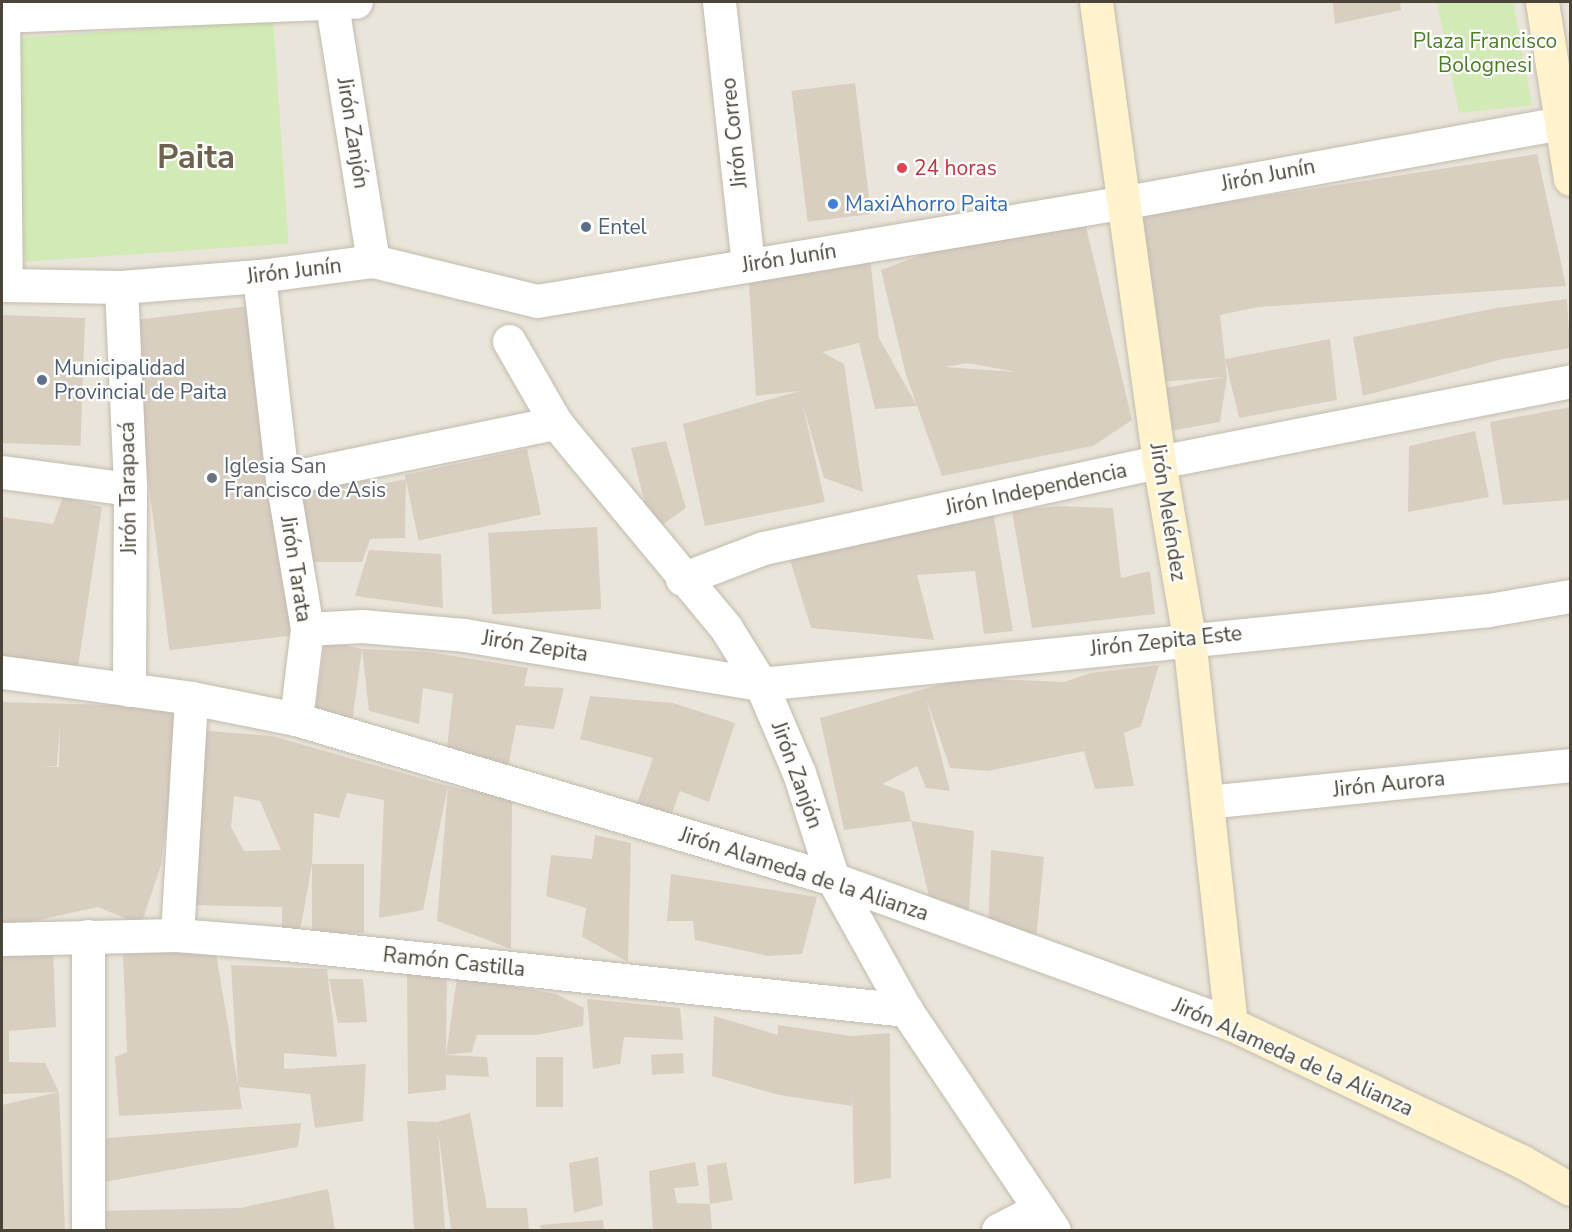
<!DOCTYPE html>
<html>
<head>
<meta charset="utf-8">
<style>
  body { margin:0 }
  #map { position:relative; width:1572px; height:1232px; overflow:hidden; background:#f6f3ec; font-family:"Nunito Sans",sans-serif }
  div>[style] { position:absolute }
  .residential>* { inset:0; background:#eae5da; transform-origin:0 0 }
  .green>* { inset:0; background:#d2eab5; transform-origin:0 0 }
  .building>* { inset:0; background:#d8cfc1; transform-origin:0 0 }
  .roads { filter:drop-shadow(0 0 2px #c2bbae) drop-shadow(0 0 2px #c2bbae) }
  .minor>* { height:33px; margin:-16.5px; padding:0 16.5px; transform-origin:16.5px; border-radius:16.5px; background:#fff }
  .tertiary>* { height:33px; margin:-16.5px; padding:0 16.5px; transform-origin:16.5px; border-radius:16.5px; background:#fff }
  .secondary>* { height:33px; margin:-16.5px; padding:0 16.5px; transform-origin:16.5px; border-radius:16.5px; background:#fff3cd }
  .dots>* { width:16px; height:16px; translate:-50% -50%; box-sizing:border-box; border:3px solid #fff; border-radius:50% }
  span { translate:-50% -50%; white-space:nowrap; text-align:center; line-height:1.15; -webkit-text-stroke:4.5px #fff; paint-order:stroke }
  .park-label { font-size:21px; color:#4a7f2a }
  .street-label { font-size:21px; color:#4b4439 }
  .health-label { font-size:21px; color:#be3a42 }
  .left { translate:0 -50%; text-align:left }
  .shop-label { font-size:21px; color:#366cbe }
  .service-label { font-size:21px; color:#4e5e75 }
  .worship-label { font-size:21px; color:#5b616d }
  .town-label { font-size:33px; color:#6e6250; font-weight:700 }
  .frame { position:absolute; inset:0; border:3px solid #4b4439; pointer-events:none }
</style>
</head>
<body>
<div id="map">
  <div class="residential">
    <div style="left:2px;top:2px;width:1568px;height:1228px"></div>
  </div>
  <div class="green">
    <div style="clip-path:polygon(1437px 2px,1513px 2px,1532px 105px,1459px 113px)"></div>
    <div style="left:273px;top:20px;width:224px;height:264px;rotate:86deg"></div>
  </div>
  <div class="building">
    <div style="clip-path:polygon(1333px 2px,1400px 2px,1401px 10px,1335px 24px)"></div>
    <div style="left:855px;top:83px;width:132px;height:64px;rotate:83deg"></div>
    <div style="clip-path:polygon(1537px 154px,1566px 286px,1258px 307px,1220px 315px,1225px 359px,1330px 339px,1337px 400px,1239px 418px,1225px 359px,1227px 377px,1220px 422px,1165px 432px,1160px 389px,1224px 377px,1158px 382px,1137px 213px,1208px 205px)"></div>
    <div style="clip-path:polygon(evenodd,1083px 214px,1132px 420px,1093px 446px,942px 476px,906px 375px,881px 270px,990px 229px,1083px 214px,968px 363px,1016px 372px,945px 367px,968px 363px)"></div>
    <div style="clip-path:polygon(869px 249px,879px 338px,917px 406px,875px 409px,859px 343px,822px 352px,844px 364px,863px 492px,824px 478px,802px 402px,825px 502px,705px 526px,683px 424px,799px 391px,756px 396px,748px 268px)"></div>
    <div style="clip-path:polygon(1567px 299px,1570px 348px,1503px 359px,1363px 396px,1353px 337px,1496px 308px)"></div>
    <div style="left:258px;top:305px;width:332px;height:130px;rotate:83deg"></div>
    <div style="left:2px;top:315px;width:83px;height:128px;rotate:2deg"></div>
    <div style="clip-path:polygon(1570px 407px,1570px 500px,1503px 505px,1490px 422px)"></div>
    <div style="clip-path:polygon(1475px 431px,1489px 497px,1408px 512px,1409px 446px)"></div>
    <div style="clip-path:polygon(666px 441px,686px 508px,652px 532px,631px 448px)"></div>
    <div style="left:527px;top:449px;width:67px;height:125px;rotate:78deg"></div>
    <div style="clip-path:polygon(362px 466px,372px 486px,406px 479px,405px 538px,370px 539px,362px 562px,300px 562px,290px 481px)"></div>
    <div style="clip-path:polygon(63px 497px,102px 507px,77px 674px,2px 665px,2px 517px,53px 524px)"></div>
    <div style="clip-path:polygon(1059px 506px,1113px 508px,1121px 578px,1150px 571px,1155px 614px,1032px 628px,1012px 511px)"></div>
    <div style="clip-path:polygon(993px 512px,1013px 631px,984px 634px,975px 571px,917px 575px,934px 640px,811px 628px,790px 560px,905px 528px)"></div>
    <div style="left:597px;top:527px;width:82px;height:109px;rotate:87deg"></div>
    <div style="clip-path:polygon(369px 550px,441px 554px,443px 608px,355px 596px)"></div>
    <div style="clip-path:polygon(325px 641px,362px 649px,428px 652px,528px 668px,524px 686px,564px 688px,554px 729px,516px 725px,507px 773px,446px 756px,453px 694px,423px 688px,419px 724px,369px 711px,362px 649px,351px 730px,314px 720px)"></div>
    <div style="clip-path:polygon(1159px 665px,1141px 726px,1124px 733px,1134px 786px,1095px 789px,1084px 751px,988px 771px,950px 768px,926px 698px,950px 791px,926px 788px,917px 766px,882px 784px,904px 792px,911px 821px,844px 830px,820px 718px,963px 678px,1064px 682px,1091px 673px)"></div>
    <div style="clip-path:polygon(590px 696px,673px 703px,735px 723px,709px 802px,680px 791px,669px 822px,634px 812px,653px 758px,580px 739px)"></div>
    <div style="clip-path:polygon(evenodd,2px 702px,181px 707px,161px 865px,141px 925px,98px 907px,2px 928px,2px 702px,60px 722px,59px 767px,40px 766px,57px 766px,60px 722px)"></div>
    <div style="clip-path:polygon(evenodd,199px 730px,272px 736px,448px 786px,512px 798px,511px 949px,437px 921px,448px 786px,423px 910px,379px 918px,384px 800px,347px 793px,339px 818px,314px 813px,312px 864px,300px 932px,282px 931px,282px 907px,191px 905px,199px 730px,234px 796px,260px 801px,281px 850px,244px 851px,231px 827px,234px 796px)"></div>
    <div style="clip-path:polygon(911px 821px,974px 831px,968px 926px,933px 913px)"></div>
    <div style="clip-path:polygon(595px 835px,631px 843px,628px 962px,582px 937px,586px 908px,546px 896px,551px 855px,592px 859px)"></div>
    <div style="clip-path:polygon(991px 850px,1044px 857px,1035px 951px,988px 933px)"></div>
    <div style="left:312px;top:864px;width:52px;height:69px"></div>
    <div style="clip-path:polygon(671px 874px,817px 897px,802px 954px,768px 956px,695px 940px,693px 921px,667px 921px)"></div>
    <div style="clip-path:polygon(215px 947px,238px 1085px,231px 965px,327px 969px,337px 1057px,284px 1053px,284px 1069px,366px 1064px,363px 1121px,315px 1128px,310px 1094px,239px 1087px,242px 1109px,119px 1116px,115px 1057px,127px 1052px,123px 954px)"></div>
    <div style="clip-path:polygon(53px 948px,56px 1027px,9px 1031px,9px 1062px,45px 1063px,59px 1092px,65px 1230px,2px 1230px,2px 1105px,59px 1092px,2px 1094px,2px 952px)"></div>
    <div style="clip-path:polygon(407px 971px,447px 973px,446px 1055px,457px 977px,556px 994px,584px 1008px,583px 1026px,536px 1035px,477px 1035px,472px 1052px,446px 1055px,487px 1057px,489px 1077px,446px 1075px,446px 1090px,408px 1094px)"></div>
    <div style="clip-path:polygon(329px 979px,363px 979px,367px 1022px,338px 1023px)"></div>
    <div style="clip-path:polygon(587px 999px,680px 1008px,683px 1040px,624px 1037px,620px 1064px,593px 1069px)"></div>
    <div style="clip-path:polygon(714px 1016px,778px 1035px,778px 1025px,851px 1036px,890px 1033px,891px 1178px,854px 1184px,852px 1086px,852px 1106px,779px 1095px,712px 1076px)"></div>
    <div style="left:683px;top:1053px;width:20px;height:32px;rotate:87deg"></div>
    <div style="left:536px;top:1057px;width:27px;height:50px"></div>
    <div style="clip-path:polygon(470px 1113px,487px 1208px,527px 1208px,529px 1230px,451px 1230px,438px 1130px,445px 1230px,414px 1230px,407px 1121px,437px 1122px)"></div>
    <div style="clip-path:polygon(301px 1123px,298px 1147px,93px 1184px,95px 1139px)"></div>
    <div style="clip-path:polygon(598px 1157px,603px 1205px,574px 1213px,569px 1163px)"></div>
    <div style="clip-path:polygon(695px 1162px,699px 1186px,674px 1188px,677px 1203px,710px 1204px,712px 1230px,653px 1230px,649px 1171px)"></div>
    <div style="clip-path:polygon(726px 1162px,733px 1200px,710px 1204px,707px 1166px)"></div>
    <div style="clip-path:polygon(328px 1189px,335px 1230px,96px 1230px,95px 1211px,240px 1208px)"></div>
    <div style="clip-path:polygon(603px 1220px,604px 1230px,541px 1230px,540px 1225px)"></div>
  </div>
  <div class="roads">
    <div class="minor">
      <div style="left:719px;top:2px;width:265px;rotate:83.7deg"></div>
      <div style="left:373px;top:261px;width:169px;rotate:13.7deg"></div>
      <div style="left:537px;top:301px;width:597px;rotate:-9.54deg"></div>
      <div style="left:1126px;top:202px;width:451px;rotate:-10.3deg"></div>
      <div style="left:259px;top:276px;width:204px;rotate:83.5deg"></div>
      <div style="left:282px;top:479px;width:152px;rotate:80.5deg"></div>
      <div style="left:307px;top:629px;width:91px;rotate:97deg"></div>
      <div style="left:121px;top:287px;width:202px;rotate:87.4deg"></div>
      <div style="left:130px;top:489px;width:201px;rotate:90.3deg"></div>
      <div style="left:509px;top:341px;width:95px;rotate:60.2deg"></div>
      <div style="left:556px;top:423px;width:266px;rotate:50.3deg"></div>
      <div style="left:726px;top:628px;width:66px;rotate:58deg"></div>
      <div style="left:761px;top:684px;width:97px;rotate:66.9deg"></div>
      <div style="left:799px;top:773px;width:111px;rotate:72.2deg"></div>
      <div style="left:833px;top:879px;width:150px;rotate:60.9deg"></div>
      <div style="left:906px;top:1010px;width:265px;rotate:56.1deg"></div>
      <div style="left:2px;top:472px;width:129px;rotate:7.6deg"></div>
      <div style="left:282px;top:479px;width:280px;rotate:-11.6deg"></div>
      <div style="left:682px;top:579px;width:87px;rotate:-20.9deg"></div>
      <div style="left:763px;top:548px;width:405px;rotate:-12.3deg"></div>
      <div style="left:1159px;top:462px;width:419px;rotate:-11.1deg"></div>
      <div style="left:307px;top:629px;width:55px;rotate:-3.1deg"></div>
      <div style="left:362px;top:626px;width:102px;rotate:5deg"></div>
      <div style="left:464px;top:635px;width:301px;rotate:9.4deg"></div>
      <div style="left:761px;top:684px;width:732px;rotate:-5.8deg"></div>
      <div style="left:1489px;top:610px;width:82px;rotate:-9.8deg"></div>
      <div style="left:2px;top:672px;width:191px;rotate:7.8deg"></div>
      <div style="left:191px;top:698px;width:107px;rotate:11.3deg"></div>
      <div style="left:296px;top:719px;width:560px;rotate:16.59deg"></div>
      <div style="left:833px;top:879px;width:424px;rotate:20deg"></div>
      <div style="left:1207px;top:802px;width:365px;rotate:-5.8deg"></div>
      <div style="left:177px;top:935px;width:237px;rotate:-86.6deg"></div>
      <div style="left:88px;top:936px;width:294px;rotate:90deg"></div>
      <div style="left:2px;top:939px;width:175px;rotate:-1.3deg"></div>
      <div style="left:177px;top:935px;width:99px;rotate:4.6deg"></div>
      <div style="left:276px;top:943px;width:634px;rotate:6.07deg"></div>
      <div style="left:998px;top:1230px;width:46px;rotate:-27.1deg"></div>
    </div>
    <div class="tertiary">
      <div style="left:2px;top:16px;width:354px;rotate:-2.3deg"></div>
      <div style="left:3px;top:16px;width:269px;rotate:89.4deg"></div>
      <div style="left:6px;top:285px;width:115px;rotate:1deg"></div>
      <div style="left:121px;top:287px;width:138px;rotate:-4.6deg"></div>
      <div style="left:259px;top:276px;width:115px;rotate:-7.5deg"></div>
      <div style="left:373px;top:261px;width:259px;rotate:-99.1deg"></div>
    </div>
    <div class="secondary">
      <div style="left:1096px;top:2px;width:464px;rotate:82.2deg"></div>
      <div style="left:1159px;top:462px;width:179px;rotate:80.3deg"></div>
      <div style="left:1189px;top:638px;width:388px;rotate:83.8deg"></div>
      <div style="left:1231px;top:1024px;width:321px;rotate:25.3deg"></div>
      <div style="left:1521px;top:1161px;width:56px;rotate:29.7deg"></div>
      <div style="left:1542px;top:2px;width:179px;rotate:81deg"></div>
    </div>
  </div>
  <div class="dots">
    <div style="left:902px;top:168px;background:#e0444e"></div>
    <div style="left:833px;top:204px;background:#3f7fe0"></div>
    <div style="left:586px;top:227px;background:#5c6f8a"></div>
    <div style="left:42px;top:380px;background:#5c6f8a"></div>
    <div style="left:212px;top:478px;background:#6b7280"></div>
  </div>
  <div class="park-label">
    <span style="left:1485px;top:53px">Plaza Francisco<br>Bolognesi</span>
  </div>
  <div class="street-label">
    <span style="left:353px;top:133px;rotate:81deg">Jirón Zanjón</span>
    <span style="left:734px;top:133px;rotate:-96deg">Jirón Correo</span>
    <span style="left:1268px;top:175px;rotate:-11deg">Jirón Junín</span>
    <span style="left:789px;top:258px;rotate:-9deg">Jirón Junín</span>
    <span style="left:294px;top:271px;rotate:-7deg">Jirón Junín</span>
    <span style="left:128px;top:488px;rotate:-91deg">Jirón Tarapacá</span>
    <span style="left:1036px;top:489px;rotate:-12deg">Jirón Independencia</span>
    <span style="left:1168px;top:512px;rotate:81deg">Jirón Meléndez</span>
    <span style="left:296px;top:569px;rotate:81deg">Jirón Tarata</span>
    <span style="left:1166px;top:641px;rotate:-6deg">Jirón Zepita Este</span>
    <span style="left:535px;top:646px;rotate:9deg">Jirón Zepita</span>
    <span style="left:797px;top:775px;rotate:70deg">Jirón Zanjón</span>
    <span style="left:1389px;top:784px;rotate:-6deg">Jirón Aurora</span>
    <span style="left:804px;top:874px;rotate:18deg">Jirón Alameda de la Alianza</span>
    <span style="left:454px;top:962px;rotate:6deg">Ramón Castilla</span>
    <span style="left:1293px;top:1057px;rotate:24deg">Jirón Alameda de la Alianza</span>
  </div>
  <div class="health-label">
    <span class="left" style="left:914px;top:168px">24 horas</span>
  </div>
  <div class="shop-label">
    <span class="left" style="left:845px;top:204px">MaxiAhorro Paita</span>
  </div>
  <div class="service-label">
    <span class="left" style="left:598px;top:227px">Entel</span>
    <span class="left" style="left:54px;top:380px">Municipalidad<br>Provincial de Paita</span>
  </div>
  <div class="worship-label">
    <span class="left" style="left:224px;top:478px">Iglesia San<br>Francisco de Asis</span>
  </div>
  <div class="town-label">
    <span style="left:196px;top:158px">Paita</span>
  </div>
  <div class="frame"></div>
</div>
</body>
</html>
